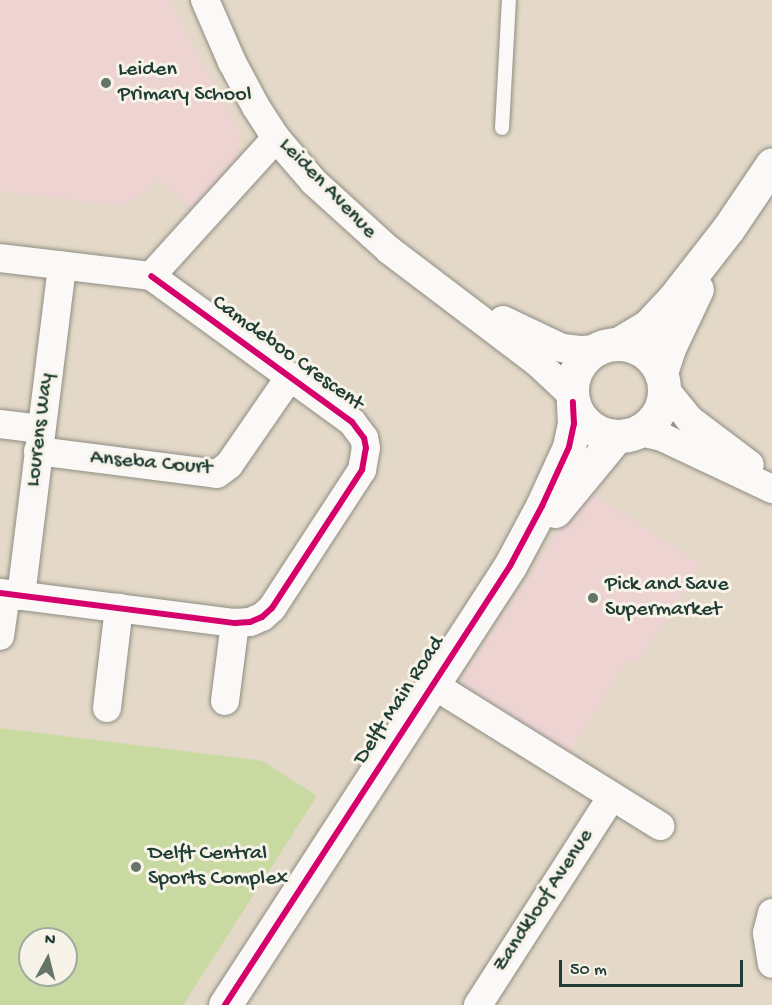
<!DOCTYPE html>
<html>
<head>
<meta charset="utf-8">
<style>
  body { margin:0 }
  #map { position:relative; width:772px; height:1005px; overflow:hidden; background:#e4d9c8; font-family:"Gochi Hand",sans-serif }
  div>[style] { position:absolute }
  .built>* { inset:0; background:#edd4d3 }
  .green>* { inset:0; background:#c9d9a2 }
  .roads { filter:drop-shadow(0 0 2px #8d8d82) drop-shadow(0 0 2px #8d8d82) }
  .lane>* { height:14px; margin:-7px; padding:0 7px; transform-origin:7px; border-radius:7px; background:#fbf9f7 }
  .street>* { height:28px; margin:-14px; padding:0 14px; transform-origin:14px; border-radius:14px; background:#fbf9f7 }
  .secondary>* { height:33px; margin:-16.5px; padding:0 16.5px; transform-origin:16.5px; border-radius:16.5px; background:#fbf9f7 }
  .secondary>.ring { margin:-16.5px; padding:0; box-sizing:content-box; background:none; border:33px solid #fbf9f7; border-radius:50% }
  .cycleway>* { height:6px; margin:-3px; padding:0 3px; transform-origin:3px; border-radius:3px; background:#d6006c }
  .dots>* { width:16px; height:16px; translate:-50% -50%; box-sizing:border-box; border:3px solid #f7f3e8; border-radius:50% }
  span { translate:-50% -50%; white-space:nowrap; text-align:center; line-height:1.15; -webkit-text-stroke:6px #f7f3e8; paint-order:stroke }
  .poi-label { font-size:22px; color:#1f3d34 }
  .left { translate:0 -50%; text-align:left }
  .street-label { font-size:22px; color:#1f3d34 }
  .north { position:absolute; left:18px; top:927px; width:60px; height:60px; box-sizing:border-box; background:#f7f3e8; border:2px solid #a1aaa0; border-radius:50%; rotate:7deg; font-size:16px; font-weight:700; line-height:24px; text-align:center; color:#1f3d34 }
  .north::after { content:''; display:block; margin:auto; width:21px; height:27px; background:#647468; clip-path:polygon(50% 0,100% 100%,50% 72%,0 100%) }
  .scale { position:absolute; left:559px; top:960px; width:184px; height:27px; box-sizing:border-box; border:3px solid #1f3d34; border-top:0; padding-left:8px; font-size:18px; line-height:21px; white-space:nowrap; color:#1f3d34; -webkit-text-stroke:4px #f7f3e8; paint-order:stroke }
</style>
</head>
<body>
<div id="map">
  <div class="built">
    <div style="clip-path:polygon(0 0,171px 0,186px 33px,240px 132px,238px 156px,191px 208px,158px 179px,138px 197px,122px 206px,0 191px)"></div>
    <div style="clip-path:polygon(585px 489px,702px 565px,636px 665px,627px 660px,565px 760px,465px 691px,462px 679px)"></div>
  </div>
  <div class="green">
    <div style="clip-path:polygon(evenodd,0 728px,263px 761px,317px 796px,183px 1005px,0 1005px,0 728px,30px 939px,66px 939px,66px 975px,30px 975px,30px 939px)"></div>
  </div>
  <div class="roads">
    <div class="lane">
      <div style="left:502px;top:128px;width:128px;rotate:-86.9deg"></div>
    </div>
    <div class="street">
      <div style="left:205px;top:0;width:68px;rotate:66.5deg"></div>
      <div style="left:232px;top:62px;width:51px;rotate:61.9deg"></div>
      <div style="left:256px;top:107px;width:37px;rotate:57deg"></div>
      <div style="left:276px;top:138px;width:58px;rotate:49.2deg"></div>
      <div style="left:314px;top:182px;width:101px;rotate:42.2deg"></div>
      <div style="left:389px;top:250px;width:188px;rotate:37.2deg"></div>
      <div style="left:539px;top:364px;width:44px;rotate:43.2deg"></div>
      <div style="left:0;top:258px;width:152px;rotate:6.8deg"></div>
      <div style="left:151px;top:276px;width:186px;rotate:-47.8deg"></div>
      <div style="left:503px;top:320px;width:65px;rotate:25.4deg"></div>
      <div style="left:562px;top:348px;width:20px;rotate:6deg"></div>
      <div style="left:582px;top:350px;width:15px;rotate:-4deg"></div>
      <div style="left:665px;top:389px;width:38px;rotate:51deg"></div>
      <div style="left:689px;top:419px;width:76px;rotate:37deg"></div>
      <div style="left:0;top:424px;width:41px;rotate:7deg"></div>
      <div style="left:632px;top:435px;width:13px;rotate:-9deg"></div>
      <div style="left:645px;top:433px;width:17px;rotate:13deg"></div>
      <div style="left:662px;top:437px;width:122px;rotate:25.3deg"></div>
      <div style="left:38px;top:451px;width:180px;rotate:7.3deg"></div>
      <div style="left:217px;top:474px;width:15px;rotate:-37deg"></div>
      <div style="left:229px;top:465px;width:106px;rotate:-55.4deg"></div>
      <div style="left:0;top:593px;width:237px;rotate:7.3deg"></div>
      <div style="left:235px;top:623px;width:15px;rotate:-4deg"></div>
      <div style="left:250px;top:622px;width:13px;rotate:-23deg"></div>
      <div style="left:262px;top:617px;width:13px;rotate:-42deg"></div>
      <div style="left:272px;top:608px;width:165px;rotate:-56.9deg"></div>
      <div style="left:362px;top:470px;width:22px;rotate:-80deg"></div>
      <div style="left:366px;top:448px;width:10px;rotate:-101deg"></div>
      <div style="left:364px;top:438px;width:20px;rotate:-127deg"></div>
      <div style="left:352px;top:422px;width:248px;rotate:-144deg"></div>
      <div style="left:21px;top:596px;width:333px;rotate:-82.9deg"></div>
      <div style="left:0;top:636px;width:42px;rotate:-81.9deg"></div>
      <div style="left:432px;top:684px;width:269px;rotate:31.9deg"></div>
      <div style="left:225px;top:701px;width:79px;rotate:-82.7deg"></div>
      <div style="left:107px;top:708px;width:101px;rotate:-83.2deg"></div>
      <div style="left:772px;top:913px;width:21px;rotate:104deg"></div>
      <div style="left:767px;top:933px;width:31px;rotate:81deg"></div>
      <div style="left:478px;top:1005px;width:246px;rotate:-57.3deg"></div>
    </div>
    <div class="secondary">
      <div class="ring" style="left:572px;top:344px;width:59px;height:59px"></div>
      <div style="left:618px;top:344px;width:35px;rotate:-31deg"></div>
      <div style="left:648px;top:326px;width:40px;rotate:-47deg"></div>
      <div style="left:675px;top:297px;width:86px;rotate:-52.1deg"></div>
      <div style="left:728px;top:229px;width:78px;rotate:-55.9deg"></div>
      <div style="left:661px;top:373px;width:26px;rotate:-72deg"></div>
      <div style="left:669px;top:348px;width:65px;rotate:-64.6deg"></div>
      <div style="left:555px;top:511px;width:96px;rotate:-50.5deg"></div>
      <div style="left:225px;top:1005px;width:523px;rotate:-57.01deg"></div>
      <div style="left:510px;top:566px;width:68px;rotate:-61.9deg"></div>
      <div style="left:542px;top:506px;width:65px;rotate:-65.4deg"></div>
      <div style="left:569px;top:447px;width:24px;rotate:-78deg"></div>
      <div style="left:574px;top:424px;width:22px;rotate:-93deg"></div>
    </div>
  </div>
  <div class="cycleway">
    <div style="left:0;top:593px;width:237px;rotate:7.3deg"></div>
    <div style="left:235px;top:623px;width:15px;rotate:-4deg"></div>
    <div style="left:250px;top:622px;width:13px;rotate:-23deg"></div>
    <div style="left:262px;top:617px;width:13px;rotate:-42deg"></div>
    <div style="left:272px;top:608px;width:165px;rotate:-56.9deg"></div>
    <div style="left:362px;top:470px;width:22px;rotate:-80deg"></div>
    <div style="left:366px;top:448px;width:10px;rotate:-101deg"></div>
    <div style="left:364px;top:438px;width:20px;rotate:-127deg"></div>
    <div style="left:352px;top:422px;width:248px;rotate:-144deg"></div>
    <div style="left:225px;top:1005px;width:523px;rotate:-57.01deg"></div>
    <div style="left:510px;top:566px;width:68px;rotate:-61.9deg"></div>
    <div style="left:542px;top:506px;width:65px;rotate:-65.4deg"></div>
    <div style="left:569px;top:447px;width:24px;rotate:-78deg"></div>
    <div style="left:574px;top:424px;width:22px;rotate:-93deg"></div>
  </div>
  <div class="dots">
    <div style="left:106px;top:83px;background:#647468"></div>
    <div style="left:593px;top:598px;background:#647468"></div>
    <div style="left:136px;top:867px;background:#647468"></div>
  </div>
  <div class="poi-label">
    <span class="left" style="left:118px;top:83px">Leiden<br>Primary School</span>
    <span class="left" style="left:605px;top:598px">Pick and Save<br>Supermarket</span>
    <span class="left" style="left:148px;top:867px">Delft Central<br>Sports Complex</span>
  </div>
  <div class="street-label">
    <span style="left:327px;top:189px;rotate:46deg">Leiden Avenue</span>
    <span style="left:287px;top:354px;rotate:36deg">Camdeboo Crescent</span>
    <span style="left:41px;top:430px;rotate:-83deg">Lourens Way</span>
    <span style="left:151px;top:464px;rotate:5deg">Anseba Court</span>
    <span style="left:400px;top:701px;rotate:-57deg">Delft Main Road</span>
    <span style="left:544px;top:901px;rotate:-57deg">Zandkloof Avenue</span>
  </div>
  <div class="north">N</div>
  <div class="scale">50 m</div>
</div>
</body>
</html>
